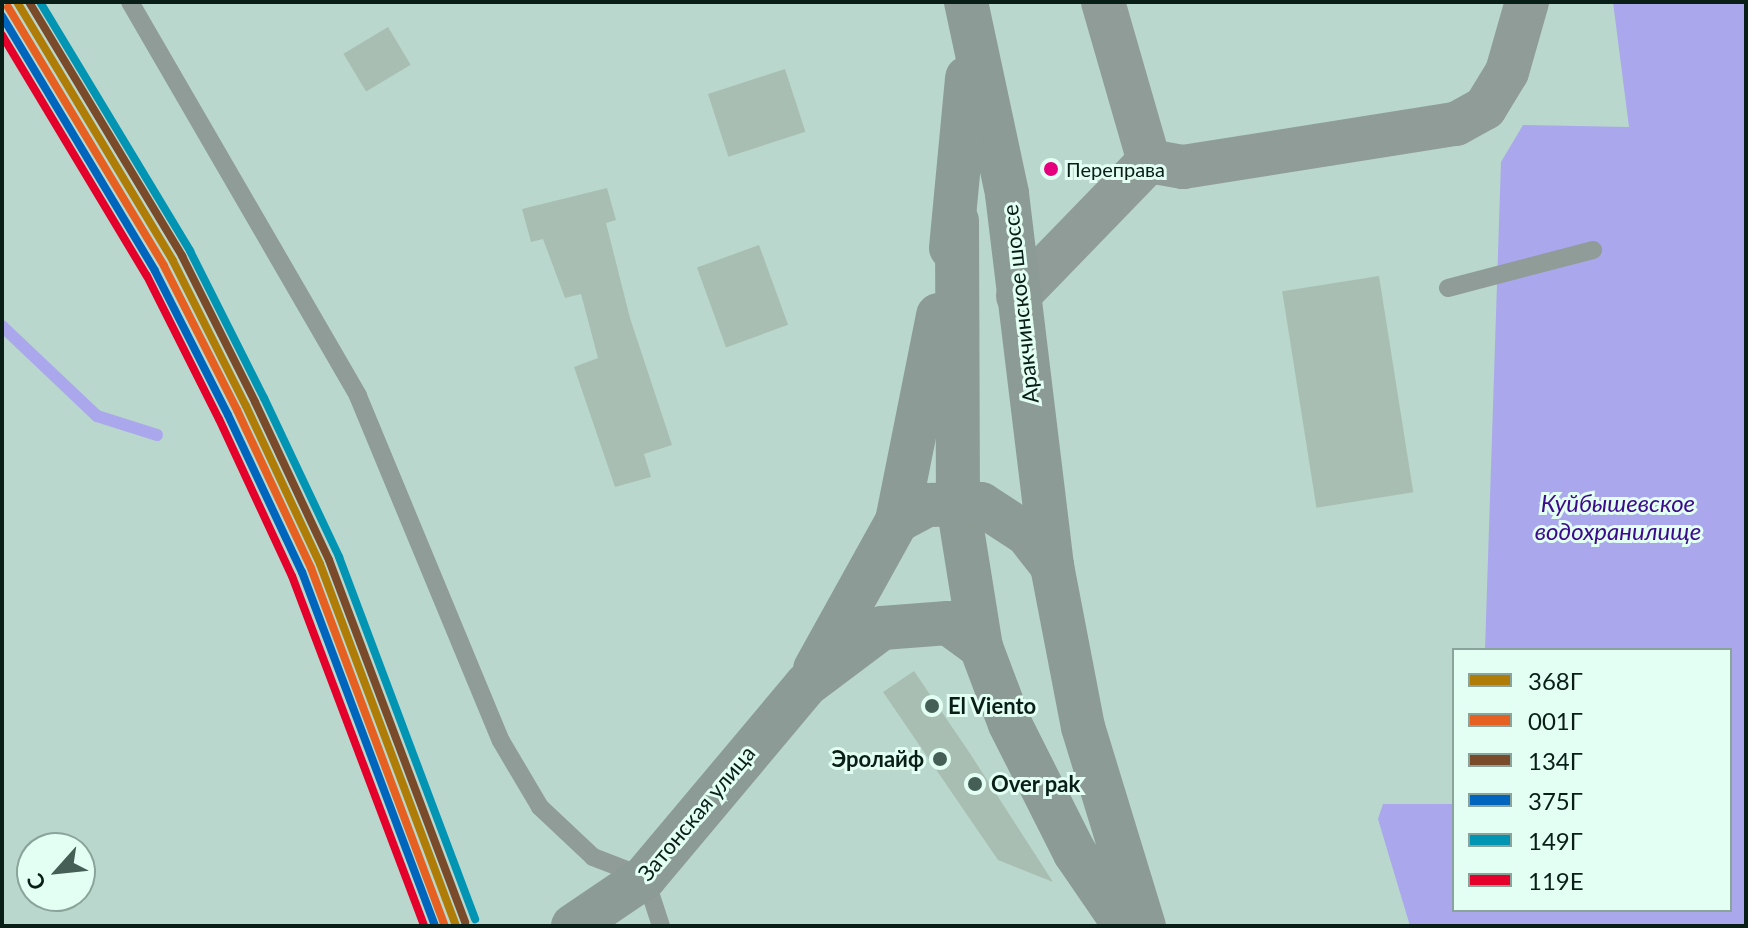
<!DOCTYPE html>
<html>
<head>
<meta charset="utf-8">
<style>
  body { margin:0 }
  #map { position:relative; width:1748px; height:928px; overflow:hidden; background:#b9d7cc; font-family:Lato,sans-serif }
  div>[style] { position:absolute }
  .water>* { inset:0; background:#aaa7ed }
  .stream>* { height:12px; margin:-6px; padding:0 6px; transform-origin:6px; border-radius:6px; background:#aaa7ed }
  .building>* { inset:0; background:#a9beb3; transform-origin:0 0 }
  .service>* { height:18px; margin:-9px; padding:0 9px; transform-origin:9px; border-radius:9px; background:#909c97 }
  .tertiary>* { height:44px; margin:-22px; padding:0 22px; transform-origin:22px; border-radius:22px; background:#909c97 }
  .secondary>* { height:44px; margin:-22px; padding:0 22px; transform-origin:22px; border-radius:22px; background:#8c9b95 }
  .rail-1>* { height:8px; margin:-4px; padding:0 4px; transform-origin:4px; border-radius:4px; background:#af7d07 }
  .rail-2>* { height:8px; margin:-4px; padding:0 4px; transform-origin:4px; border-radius:4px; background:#e66121 }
  .rail-3>* { height:8px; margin:-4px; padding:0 4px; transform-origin:4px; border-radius:4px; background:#7a4b2a }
  .rail-4>* { height:8px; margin:-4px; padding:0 4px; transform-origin:4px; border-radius:4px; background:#0065bd }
  .rail-5>* { height:8px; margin:-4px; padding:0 4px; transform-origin:4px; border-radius:4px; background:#0194b3 }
  .rail-6>* { height:8px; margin:-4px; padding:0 4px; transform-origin:4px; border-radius:4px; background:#e4002b }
  .dots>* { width:22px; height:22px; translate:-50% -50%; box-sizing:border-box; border:4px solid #e3fef3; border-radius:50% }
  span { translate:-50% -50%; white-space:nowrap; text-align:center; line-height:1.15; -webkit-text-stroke:6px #e3fef3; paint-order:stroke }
  .bus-label { font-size:20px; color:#081e17 }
  .left { translate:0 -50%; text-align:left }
  .street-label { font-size:22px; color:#081e17 }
  .poi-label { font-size:22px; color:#081e17; font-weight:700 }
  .right { translate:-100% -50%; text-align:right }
  .water-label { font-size:24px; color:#3c0b8b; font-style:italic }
  .frame { position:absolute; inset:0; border:4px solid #081e17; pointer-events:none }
  .legend { position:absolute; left:1452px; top:648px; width:280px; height:264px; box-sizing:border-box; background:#e3fef3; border:2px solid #8ba49b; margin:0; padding:10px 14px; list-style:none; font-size:24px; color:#081e17 }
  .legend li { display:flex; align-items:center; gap:16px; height:40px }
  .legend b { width:40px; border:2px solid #8ba49b }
  .north { position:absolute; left:16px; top:832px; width:80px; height:80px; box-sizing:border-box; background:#e3fef3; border:2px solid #8ba49b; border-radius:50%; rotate:243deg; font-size:22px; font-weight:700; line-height:32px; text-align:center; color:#081e17 }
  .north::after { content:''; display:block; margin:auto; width:28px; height:36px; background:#465f56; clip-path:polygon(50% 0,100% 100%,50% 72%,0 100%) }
</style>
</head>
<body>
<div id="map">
  <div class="water">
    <div style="clip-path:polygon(1613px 2px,1746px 2px,1746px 926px,1410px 926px,1378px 819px,1383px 804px,1454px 804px,1454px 910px,1730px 910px,1730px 650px,1485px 650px,1501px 162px,1523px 125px,1629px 127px)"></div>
  </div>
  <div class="stream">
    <div style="left:2px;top:326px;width:131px;rotate:43.5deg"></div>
    <div style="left:97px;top:416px;width:63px;rotate:17.6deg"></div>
  </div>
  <div class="building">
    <div style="left:388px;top:27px;width:44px;height:52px;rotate:59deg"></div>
    <div style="left:785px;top:69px;width:66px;height:81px;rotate:72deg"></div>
    <div style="clip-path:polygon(607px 188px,616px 220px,606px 223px,630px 318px,672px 445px,644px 454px,651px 477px,615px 487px,574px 367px,598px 358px,581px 294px,565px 298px,543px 239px,531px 242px,522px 209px)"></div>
    <div style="left:759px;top:245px;width:85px;height:66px;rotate:70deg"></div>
    <div style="left:1379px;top:276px;width:219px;height:98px;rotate:81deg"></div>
    <div style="clip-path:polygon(914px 671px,969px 752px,1053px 882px,998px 860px,883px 692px)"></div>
  </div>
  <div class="service">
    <div style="left:130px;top:2px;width:455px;rotate:59.9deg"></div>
    <div style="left:358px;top:396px;width:373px;rotate:67.5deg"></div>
    <div style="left:501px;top:741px;width:77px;rotate:59.4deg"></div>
    <div style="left:540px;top:807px;width:73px;rotate:43.3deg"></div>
    <div style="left:593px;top:857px;width:56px;rotate:21deg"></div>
    <div style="left:645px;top:877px;width:52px;rotate:71.9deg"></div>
    <div style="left:1448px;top:288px;width:150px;rotate:-14.7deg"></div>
  </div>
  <div class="tertiary">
    <div style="left:1103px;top:2px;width:166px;rotate:73.9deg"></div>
    <div style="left:1149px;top:161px;width:35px;rotate:10deg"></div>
    <div style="left:1183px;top:167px;width:276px;rotate:-9deg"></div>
    <div style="left:1456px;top:124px;width:33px;rotate:-29deg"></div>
    <div style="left:1485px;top:108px;width:42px;rotate:-58.6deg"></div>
    <div style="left:1507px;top:72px;width:73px;rotate:-74.1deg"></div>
    <div style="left:1018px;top:296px;width:188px;rotate:-45.9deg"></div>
  </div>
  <div class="secondary">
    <div style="left:966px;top:2px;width:196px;rotate:77.9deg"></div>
    <div style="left:1007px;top:194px;width:375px;rotate:83.1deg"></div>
    <div style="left:1052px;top:566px;width:164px;rotate:79.1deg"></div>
    <div style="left:1083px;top:727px;width:208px;rotate:73deg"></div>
    <div style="left:957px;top:221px;width:283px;rotate:89.8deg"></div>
    <div style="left:958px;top:504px;width:145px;rotate:80.9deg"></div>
    <div style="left:981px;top:647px;width:82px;rotate:69.4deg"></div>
    <div style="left:1010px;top:724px;width:144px;rotate:63.3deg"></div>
    <div style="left:1075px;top:853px;width:88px;rotate:55.6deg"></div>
    <div style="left:951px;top:248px;width:171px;rotate:-84.6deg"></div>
    <div style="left:897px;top:521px;width:210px;rotate:-78.7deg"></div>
    <div style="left:815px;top:669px;width:169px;rotate:-61deg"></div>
    <div style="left:897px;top:521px;width:34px;rotate:-28deg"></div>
    <div style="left:927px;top:505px;width:54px;rotate:-1.1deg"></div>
    <div style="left:981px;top:504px;width:55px;rotate:33.1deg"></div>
    <div style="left:1027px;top:534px;width:41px;rotate:52deg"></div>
    <div style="left:573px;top:926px;width:87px;rotate:-34.2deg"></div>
    <div style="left:645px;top:877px;width:251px;rotate:-50deg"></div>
    <div style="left:806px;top:685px;width:95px;rotate:-36.9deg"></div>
    <div style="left:882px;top:628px;width:66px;rotate:-4.3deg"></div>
    <div style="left:948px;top:623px;width:41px;rotate:36deg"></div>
  </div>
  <div class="rail-1">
    <div style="left:17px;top:2px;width:302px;rotate:58.9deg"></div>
    <div style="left:173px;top:261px;width:162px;rotate:63.3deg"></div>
    <div style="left:246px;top:406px;width:174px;rotate:64.9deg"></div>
    <div style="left:320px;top:564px;width:387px;rotate:69.4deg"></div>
  </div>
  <div class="rail-2">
    <div style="left:8px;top:7px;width:302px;rotate:58.9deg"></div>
    <div style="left:164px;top:266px;width:161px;rotate:63.1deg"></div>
    <div style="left:237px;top:410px;width:174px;rotate:64.9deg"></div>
    <div style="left:311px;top:568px;width:382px;rotate:69.5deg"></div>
  </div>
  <div class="rail-3">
    <div style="left:29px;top:2px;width:297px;rotate:58.9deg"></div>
    <div style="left:182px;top:256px;width:163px;rotate:63.4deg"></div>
    <div style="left:255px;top:402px;width:174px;rotate:64.9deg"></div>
    <div style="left:329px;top:560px;width:387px;rotate:69.4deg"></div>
  </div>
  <div class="rail-4">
    <div style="left:2px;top:16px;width:297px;rotate:59deg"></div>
    <div style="left:155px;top:271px;width:161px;rotate:63.1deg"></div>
    <div style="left:228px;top:415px;width:174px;rotate:64.8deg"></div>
    <div style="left:302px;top:572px;width:378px;rotate:69.4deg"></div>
  </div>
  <div class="rail-5">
    <div style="left:40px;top:2px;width:291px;rotate:58.9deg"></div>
    <div style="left:190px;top:251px;width:165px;rotate:63.3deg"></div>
    <div style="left:264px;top:398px;width:176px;rotate:64.7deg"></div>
    <div style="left:339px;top:557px;width:387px;rotate:69.4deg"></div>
  </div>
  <div class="rail-6">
    <div style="left:2px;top:35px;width:281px;rotate:59deg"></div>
    <div style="left:147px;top:276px;width:160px;rotate:63.3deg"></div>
    <div style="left:219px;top:419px;width:173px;rotate:65.1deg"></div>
    <div style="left:292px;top:576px;width:374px;rotate:69.3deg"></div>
  </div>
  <div class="dots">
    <div style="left:1051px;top:169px;background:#e5007d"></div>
    <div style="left:932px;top:706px;background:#465f56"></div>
    <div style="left:940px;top:759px;background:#465f56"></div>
    <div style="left:975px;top:784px;background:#465f56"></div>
  </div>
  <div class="bus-label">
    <span class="left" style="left:1066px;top:169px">Переправа</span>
  </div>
  <div class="street-label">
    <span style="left:1020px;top:304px;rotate:-96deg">Аракчинское шоссе</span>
    <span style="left:696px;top:813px;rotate:-50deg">Затонская улица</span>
  </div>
  <div class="poi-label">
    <span class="left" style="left:948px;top:706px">El Viento</span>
    <span class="right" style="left:924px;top:759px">Эролайф</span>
    <span class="left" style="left:991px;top:784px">Over pak</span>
  </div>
  <div class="water-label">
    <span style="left:1618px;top:517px">Куйбышевское<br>водохранилище</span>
  </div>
  <div class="frame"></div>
  <ul class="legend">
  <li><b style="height:10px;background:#af7d07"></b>368Г</li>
  <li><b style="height:10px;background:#e66121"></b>001Г</li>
  <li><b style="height:10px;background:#7a4b2a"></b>134Г</li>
  <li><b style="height:10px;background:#0065bd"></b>375Г</li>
  <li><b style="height:10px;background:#0194b3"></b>149Г</li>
  <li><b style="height:10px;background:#e4002b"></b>119Е</li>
  </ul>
  <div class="north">С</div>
</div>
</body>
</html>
